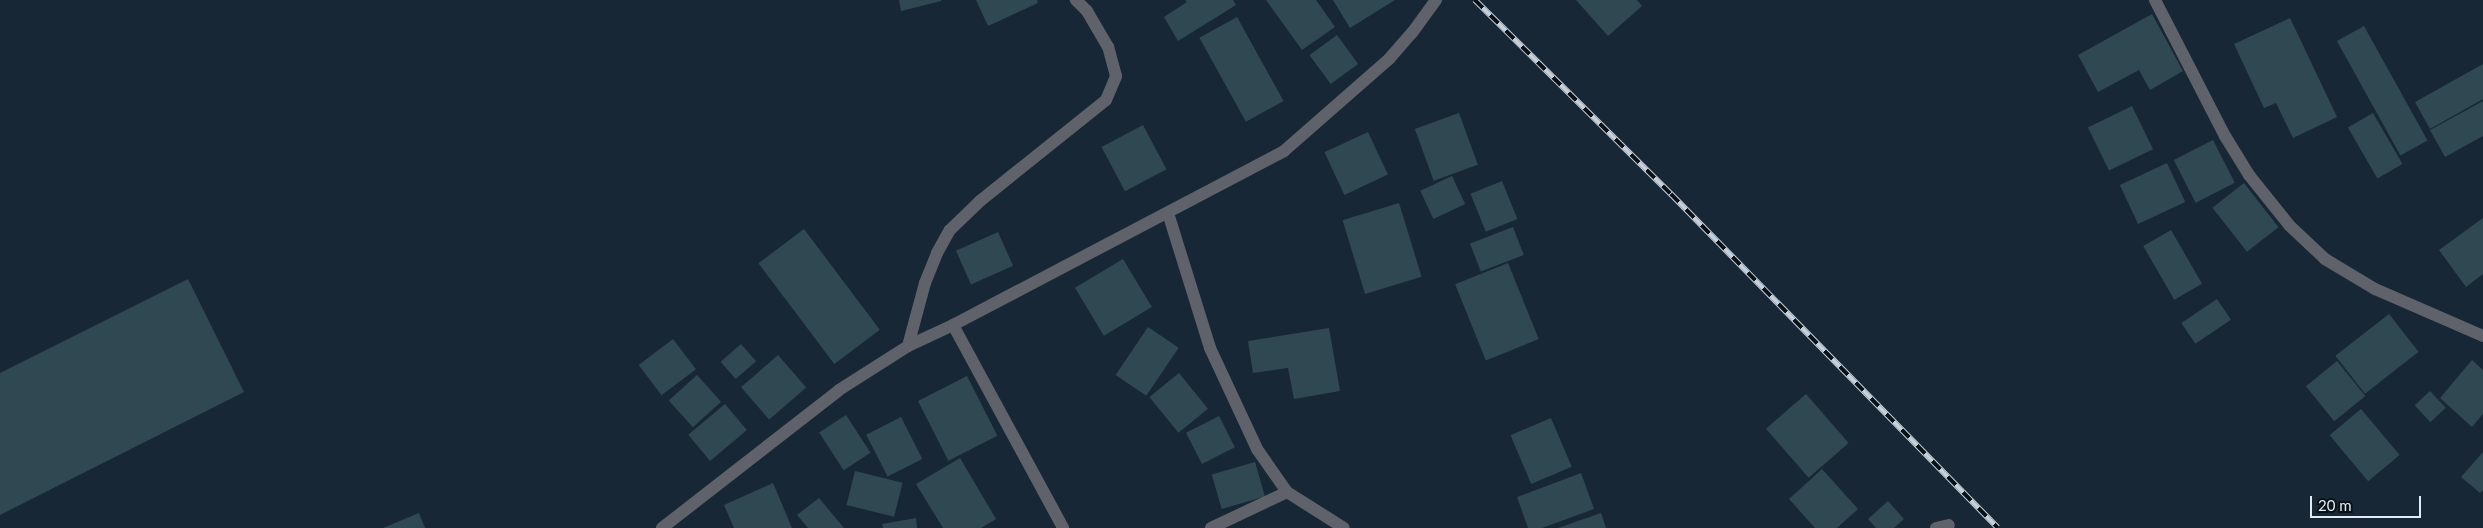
<!DOCTYPE html>
<html>
<head>
<meta charset="utf-8">
<style>
  body { margin:0 }
  #map { position:relative; width:2483px; height:528px; overflow:hidden; background:#182736; font-family:Lato,sans-serif }
  div>[style] { position:absolute }
  .building>* { inset:0; background:#304852; transform-origin:0 0 }
  .minor>* { height:12px; margin:-6px; padding:0 6px; transform-origin:6px; border-radius:6px; background:#5f626b }
  .rail>* { height:5.5px; margin-top:-2.75px; transform-origin:0; background:repeating-linear-gradient(90deg,#091016 0 11px,#c5d0db 0 22px); box-sizing:border-box; border-block:1px solid #c5d0db }
  span { translate:-50% -50%; white-space:nowrap; text-align:center; line-height:1.15; -webkit-text-stroke:4px #091016; paint-order:stroke }
  .scale { position:absolute; left:2310px; top:496px; width:111px; height:22px; box-sizing:border-box; border:2px solid #e1ebf5; border-top:0; padding-left:6px; font-size:15px; line-height:18px; white-space:nowrap; color:#e1ebf5; -webkit-text-stroke:4px #091016; paint-order:stroke }
</style>
</head>
<body>
<div id="map">
  <div class="building">
    <div style="clip-path:polygon(899px 0,941px 0,941px 1px,901px 11px)"></div>
    <div style="clip-path:polygon(976px 0,1037px 0,1038px 3px,988px 26px)"></div>
    <div style="clip-path:polygon(1185px 0,1233px 0,1236px 5px,1178px 41px,1164px 17px,1187px 2px)"></div>
    <div style="clip-path:polygon(1266px 0,1316px 0,1335px 27px,1302px 50px)"></div>
    <div style="clip-path:polygon(1333px 0,1395px 0,1350px 28px)"></div>
    <div style="clip-path:polygon(1576px 0,1637px 0,1642px 6px,1608px 36px)"></div>
    <div style="clip-path:polygon(2152px 14px,2183px 71px,2150px 90px,2139px 70px,2098px 92px,2078px 55px)"></div>
    <div style="left:1237px;top:17px;width:96px;height:43px;rotate:61deg"></div>
    <div style="clip-path:polygon(2290px 18px,2337px 117px,2293px 138px,2276px 103px,2264px 108px,2234px 44px)"></div>
    <div style="left:2364px;top:26px;width:131px;height:31px;rotate:61deg"></div>
    <div style="left:1337px;top:35px;width:36px;height:34px;rotate:54deg"></div>
    <div style="clip-path:polygon(2483px 64px,2483px 99px,2430px 129px,2415px 102px)"></div>
    <div style="clip-path:polygon(2483px 101px,2483px 136px,2445px 157px,2430px 130px)"></div>
    <div style="left:2132px;top:106px;width:48px;height:49px;rotate:64deg"></div>
    <div style="left:1459px;top:113px;width:55px;height:47px;rotate:70deg"></div>
    <div style="left:2373px;top:113px;width:59px;height:29px;rotate:60deg"></div>
    <div style="left:1143px;top:125px;width:50px;height:47px;rotate:62deg"></div>
    <div style="left:1368px;top:132px;width:47px;height:48px;rotate:65deg"></div>
    <div style="left:2213px;top:140px;width:48px;height:44px;rotate:63deg"></div>
    <div style="left:2167px;top:163px;width:43px;height:52px;rotate:65deg"></div>
    <div style="left:1452px;top:176px;width:31px;height:35px;rotate:65deg"></div>
    <div style="left:1502px;top:181px;width:41px;height:34px;rotate:68deg"></div>
    <div style="left:2244px;top:183px;width:56px;height:40px;rotate:52deg"></div>
    <div style="left:1399px;top:203px;width:77px;height:59px;rotate:73deg"></div>
    <div style="clip-path:polygon(2483px 218px,2483px 274px,2466px 287px,2439px 250px)"></div>
    <div style="left:1513px;top:227px;width:30px;height:46px;rotate:69deg"></div>
    <div style="left:804px;top:229px;width:126px;height:57px;rotate:53deg"></div>
    <div style="left:2171px;top:230px;width:62px;height:32px;rotate:60deg"></div>
    <div style="left:998px;top:232px;width:37px;height:46px;rotate:66deg"></div>
    <div style="left:1123px;top:259px;width:56px;height:56px;rotate:59deg"></div>
    <div style="left:1508px;top:263px;width:82px;height:57px;rotate:68deg"></div>
    <div style="clip-path:polygon(188px 279px,244px 392px,0 515px,0 373px)"></div>
    <div style="left:2217px;top:299px;width:25px;height:43px;rotate:56deg"></div>
    <div style="left:2389px;top:314px;width:48px;height:68px;rotate:52deg"></div>
    <div style="left:1148px;top:327px;width:37px;height:58px;rotate:34deg"></div>
    <div style="clip-path:polygon(1329px 328px,1340px 391px,1294px 399px,1288px 368px,1253px 373px,1248px 341px)"></div>
    <div style="left:673px;top:339px;width:38px;height:43px;rotate:53deg"></div>
    <div style="left:741px;top:344px;width:23px;height:27px;rotate:49deg"></div>
    <div style="left:778px;top:355px;width:43px;height:49px;rotate:49deg"></div>
    <div style="clip-path:polygon(2472px 360px,2483px 370px,2483px 414px,2472px 427px,2440px 398px)"></div>
    <div style="left:2337px;top:361px;width:45px;height:40px;rotate:51deg"></div>
    <div style="left:1179px;top:373px;width:46px;height:38px;rotate:51deg"></div>
    <div style="left:697px;top:375px;width:36px;height:38px;rotate:48deg"></div>
    <div style="left:967px;top:376px;width:67px;height:55px;rotate:63deg"></div>
    <div style="left:2430px;top:391px;width:23px;height:21px;rotate:47deg"></div>
    <div style="left:1806px;top:394px;width:65px;height:53px;rotate:49deg"></div>
    <div style="left:725px;top:404px;width:34px;height:48px;rotate:50deg"></div>
    <div style="left:2361px;top:409px;width:60px;height:41px;rotate:50deg"></div>
    <div style="left:846px;top:415px;width:45px;height:32px;rotate:57deg"></div>
    <div style="left:1219px;top:416px;width:35px;height:37px;rotate:63deg"></div>
    <div style="left:901px;top:417px;width:47px;height:39px;rotate:63deg"></div>
    <div style="left:1551px;top:418px;width:53px;height:44px;rotate:67deg"></div>
    <div style="clip-path:polygon(2483px 452px,2483px 490px,2480px 493px,2461px 477px)"></div>
    <div style="clip-path:polygon(960px 458px,996px 519px,981px 528px,943px 528px,916px 484px)"></div>
    <div style="left:1255px;top:462px;width:36px;height:45px;rotate:74deg"></div>
    <div style="clip-path:polygon(1822px 469px,1858px 509px,1837px 528px,1815px 528px,1789px 499px)"></div>
    <div style="left:855px;top:471px;width:49px;height:35px;rotate:14deg"></div>
    <div style="clip-path:polygon(1581px 473px,1594px 509px,1542px 528px,1528px 528px,1517px 497px)"></div>
    <div style="clip-path:polygon(773px 483px,792px 528px,734px 528px,724px 505px)"></div>
    <div style="clip-path:polygon(819px 498px,844px 528px,808px 528px,797px 515px)"></div>
    <div style="clip-path:polygon(1888px 501px,1904px 519px,1894px 528px,1876px 528px,1868px 519px)"></div>
    <div style="clip-path:polygon(419px 513px,425px 528px,383px 528px)"></div>
    <div style="clip-path:polygon(1601px 513px,1606px 528px,1558px 528px)"></div>
    <div style="clip-path:polygon(916px 518px,917px 528px,883px 528px,882px 524px)"></div>
  </div>
  <div class="minor">
    <div style="left:2155px;top:0;width:153px;rotate:62.8deg"></div>
    <div style="left:2225px;top:136px;width:46px;rotate:58.4deg"></div>
    <div style="left:2249px;top:175px;width:65px;rotate:51.2deg"></div>
    <div style="left:2290px;top:226px;width:48px;rotate:43.3deg"></div>
    <div style="left:2325px;top:259px;width:58px;rotate:31deg"></div>
    <div style="left:2375px;top:289px;width:118px;rotate:23.5deg"></div>
    <div style="left:1168px;top:213px;width:141px;rotate:72.7deg"></div>
    <div style="left:1210px;top:348px;width:111px;rotate:65deg"></div>
    <div style="left:1257px;top:449px;width:52px;rotate:55.1deg"></div>
    <div style="left:1287px;top:492px;width:67px;rotate:32.3deg"></div>
    <div style="left:953px;top:325px;width:231px;rotate:61.5deg"></div>
    <div style="left:908px;top:346px;width:65px;rotate:-74.9deg"></div>
    <div style="left:925px;top:283px;width:32px;rotate:-68deg"></div>
    <div style="left:937px;top:253px;width:26px;rotate:-61deg"></div>
    <div style="left:950px;top:230px;width:42px;rotate:-44deg"></div>
    <div style="left:980px;top:201px;width:161px;rotate:-38.7deg"></div>
    <div style="left:1106px;top:100px;width:26px;rotate:-67deg"></div>
    <div style="left:1116px;top:76px;width:30px;rotate:-105deg"></div>
    <div style="left:1108px;top:47px;width:42px;rotate:-120.3deg"></div>
    <div style="left:1087px;top:11px;width:16px;rotate:-135deg"></div>
    <div style="left:662px;top:528px;width:224px;rotate:-37.9deg"></div>
    <div style="left:839px;top:390px;width:82px;rotate:-32.5deg"></div>
    <div style="left:908px;top:346px;width:50px;rotate:-25deg"></div>
    <div style="left:953px;top:325px;width:374px;rotate:-27.7deg"></div>
    <div style="left:1284px;top:151px;width:140px;rotate:-41.2deg"></div>
    <div style="left:1389px;top:59px;width:35px;rotate:-49deg"></div>
    <div style="left:1412px;top:33px;width:41px;rotate:-54deg"></div>
    <div style="left:1211px;top:528px;width:84px;rotate:-25.3deg"></div>
    <div style="left:1936px;top:528px;width:13px;rotate:-13deg"></div>
  </div>
  <div class="rail">
    <div style="left:1475px;top:0;width:276px;rotate:44.7deg"></div>
    <div style="left:1671px;top:194px;width:467px;rotate:45.6deg"></div>
  </div>
  <div class="scale">20 m</div>
</div>
</body>
</html>
